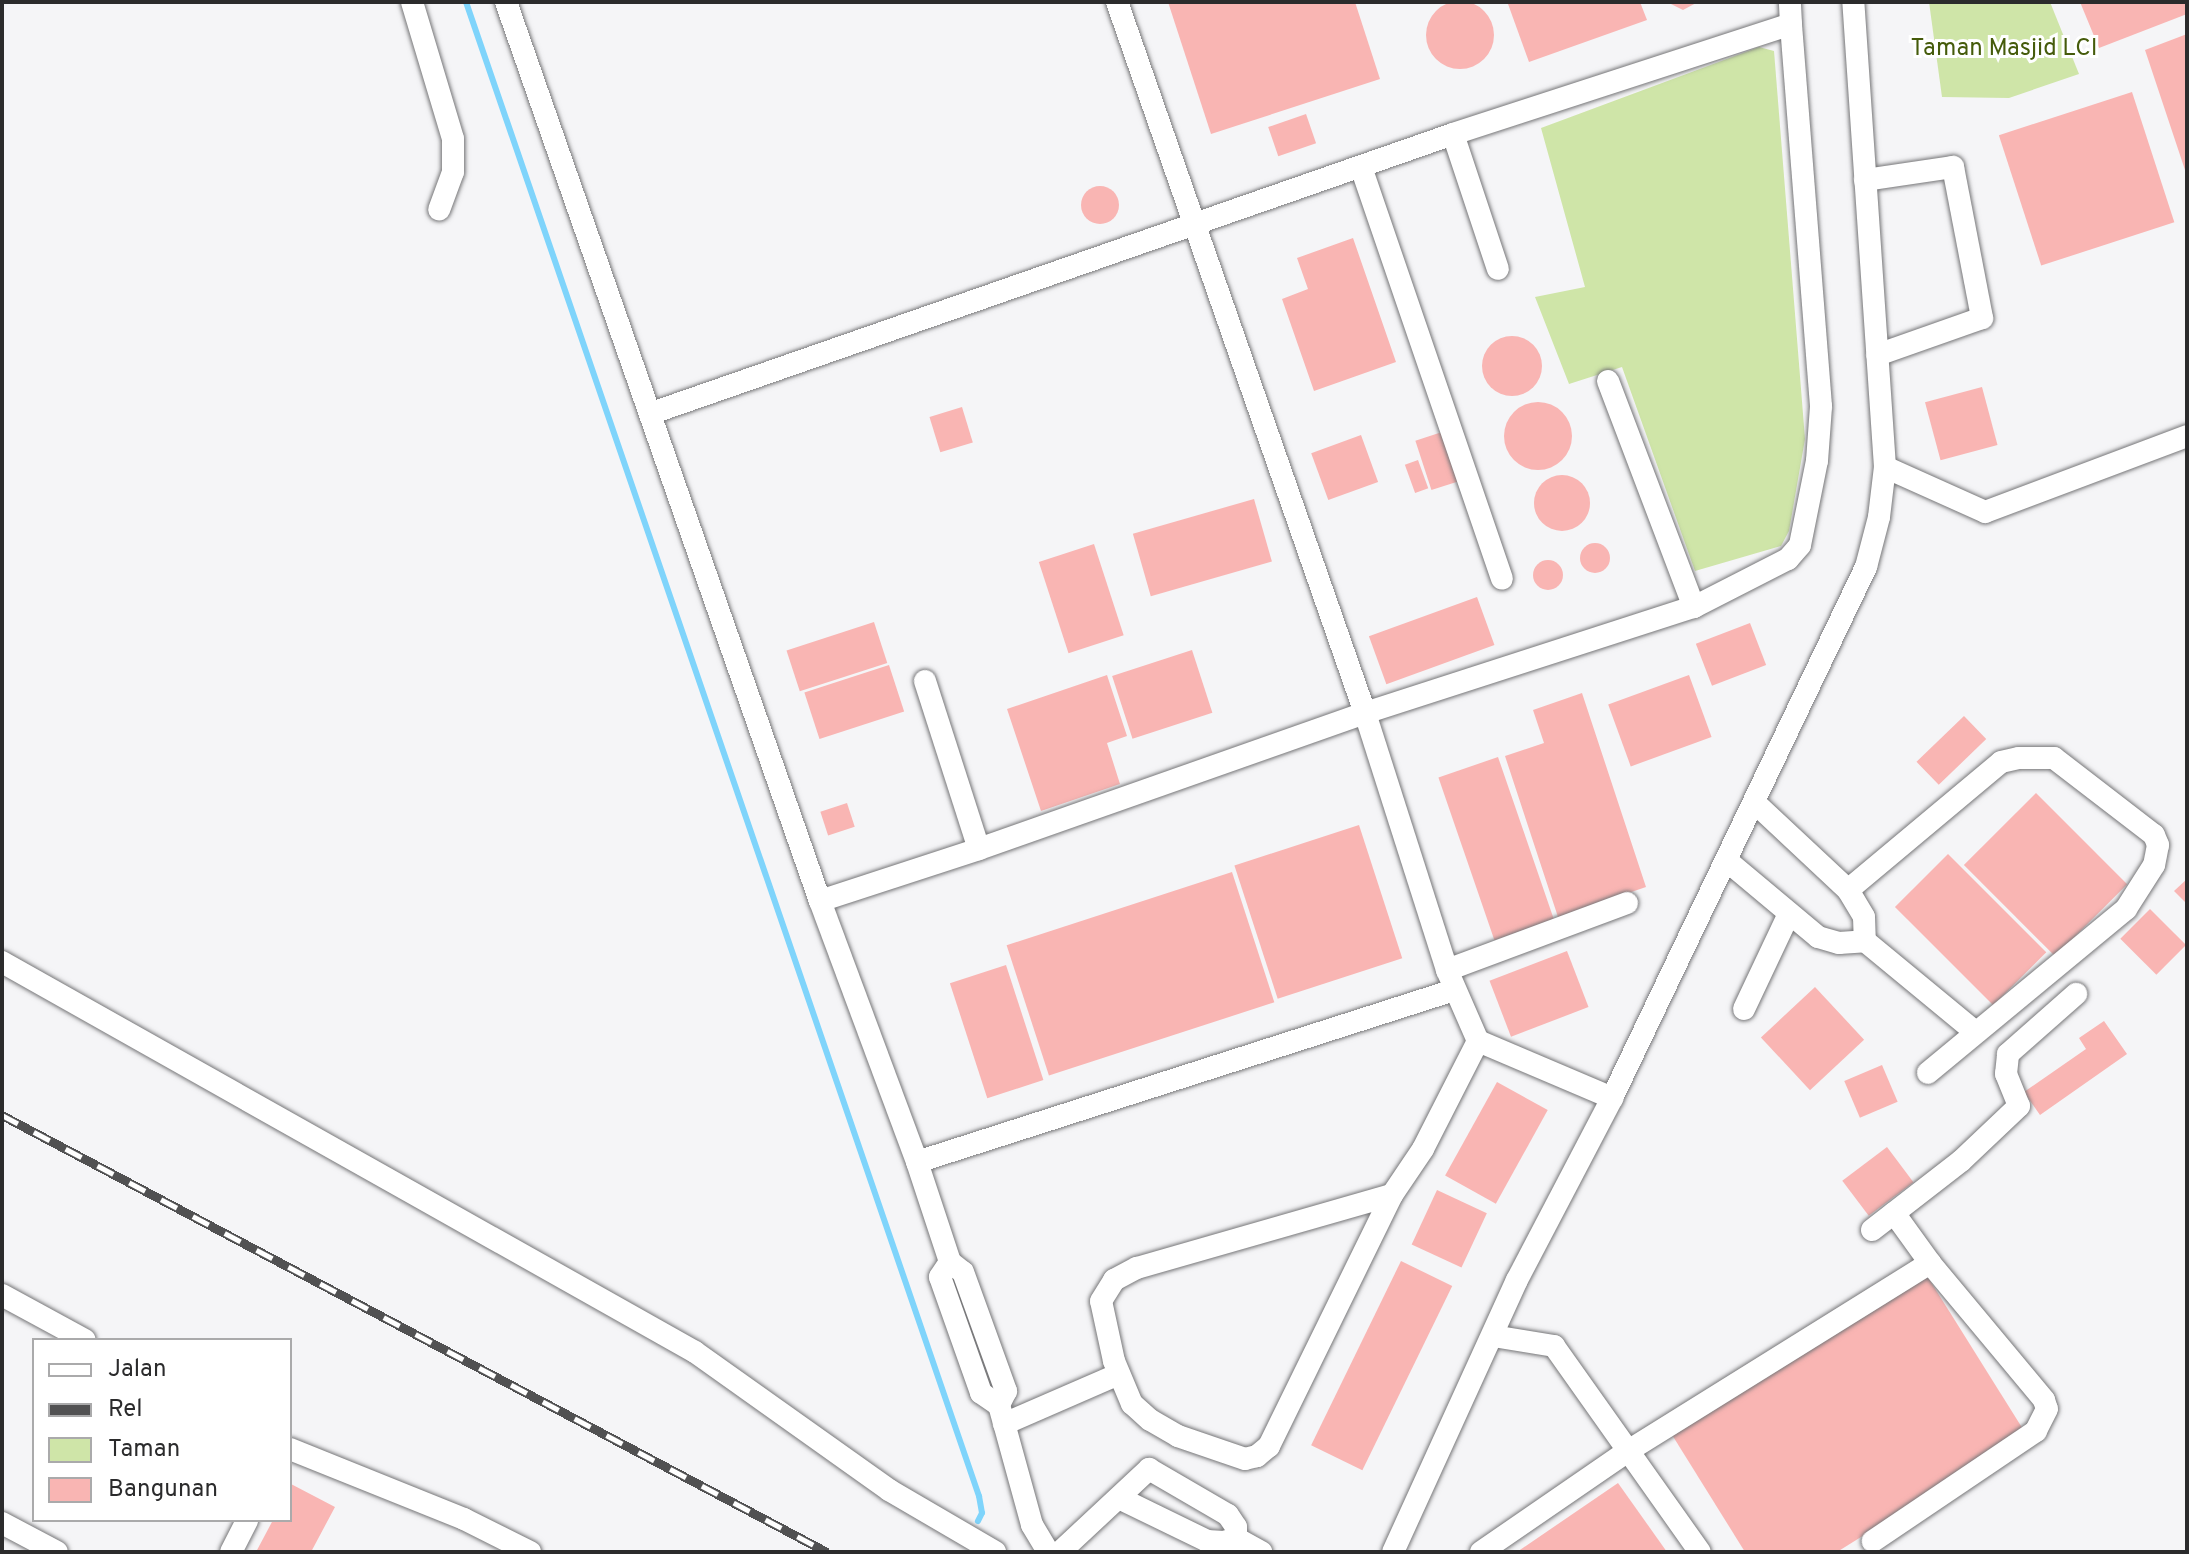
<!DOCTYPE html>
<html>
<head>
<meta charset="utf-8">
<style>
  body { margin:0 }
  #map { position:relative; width:2189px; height:1554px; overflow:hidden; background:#f5f5f7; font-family:Overpass,sans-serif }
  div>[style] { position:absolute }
  .green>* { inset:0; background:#cfe5a8 }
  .stream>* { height:6px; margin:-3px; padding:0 3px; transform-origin:3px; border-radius:3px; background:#7fd4fb }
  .building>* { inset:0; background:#f9b5b3; transform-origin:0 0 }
  .round { border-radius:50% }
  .roads { filter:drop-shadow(0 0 2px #767678) drop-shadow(0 0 2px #767678) }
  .minor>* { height:22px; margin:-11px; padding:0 11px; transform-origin:11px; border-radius:11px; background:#fff }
  .rail>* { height:9px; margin-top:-4.5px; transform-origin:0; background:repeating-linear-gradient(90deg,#fff 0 18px,#515152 0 36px); box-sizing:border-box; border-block:2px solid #515152 }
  span { translate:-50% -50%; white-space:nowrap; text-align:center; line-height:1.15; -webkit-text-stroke:6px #fff; paint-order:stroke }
  .park-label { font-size:24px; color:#455b0b }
  .frame { position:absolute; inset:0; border:4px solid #2b2b2c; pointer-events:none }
  .legend { position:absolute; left:32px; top:1338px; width:260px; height:184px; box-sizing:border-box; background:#fff; border:2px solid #aaaaab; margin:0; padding:10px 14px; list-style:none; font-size:24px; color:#2b2b2c }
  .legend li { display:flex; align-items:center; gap:16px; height:40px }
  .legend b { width:40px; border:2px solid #aaaaab }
</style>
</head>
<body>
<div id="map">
  <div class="green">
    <div style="clip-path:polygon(1929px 2px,2050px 2px,2079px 74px,2009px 98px,1942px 97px)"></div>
    <div style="clip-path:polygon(1759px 47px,1774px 51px,1805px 439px,1789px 531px,1781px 546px,1695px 571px,1622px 367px,1569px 384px,1535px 297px,1585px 287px,1541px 128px)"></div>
  </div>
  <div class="stream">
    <div style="left:466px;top:2px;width:1580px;rotate:71.05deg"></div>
    <div style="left:979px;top:1496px;width:17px;rotate:80deg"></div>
    <div style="left:982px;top:1513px;width:9px;rotate:117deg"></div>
  </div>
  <div class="building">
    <div class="round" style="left:1426px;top:1px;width:68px;height:68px"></div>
    <div style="clip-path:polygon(1168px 2px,1355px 2px,1380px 79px,1211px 134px)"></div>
    <div style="clip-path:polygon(1515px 2px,1640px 2px,1647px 20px,1529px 62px,1508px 4px)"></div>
    <div style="clip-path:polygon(1667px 2px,1698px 2px,1683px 10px)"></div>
    <div style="clip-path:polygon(2080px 2px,2187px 2px,2187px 14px,2099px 48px)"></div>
    <div style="clip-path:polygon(2187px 34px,2187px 173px,2186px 173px,2145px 50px)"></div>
    <div style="left:2132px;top:92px;width:137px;height:140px;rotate:72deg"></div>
    <div style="left:1306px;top:114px;width:31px;height:40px;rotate:71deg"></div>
    <div class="round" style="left:1081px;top:186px;width:38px;height:38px"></div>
    <div style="clip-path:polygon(1353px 238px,1396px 362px,1314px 391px,1282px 299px,1308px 289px,1297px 258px)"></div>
    <div class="round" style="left:1482px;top:336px;width:60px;height:60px"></div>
    <div style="left:1982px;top:387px;width:60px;height:59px;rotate:75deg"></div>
    <div class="round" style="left:1504px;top:402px;width:68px;height:68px"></div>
    <div style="left:962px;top:407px;width:37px;height:34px;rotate:73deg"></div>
    <div style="left:1442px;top:432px;width:52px;height:28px;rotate:72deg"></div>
    <div style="left:1361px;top:435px;width:50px;height:53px;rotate:70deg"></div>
    <div style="left:1418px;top:460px;width:30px;height:14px;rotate:70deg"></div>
    <div class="round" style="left:1534px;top:475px;width:56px;height:56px"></div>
    <div style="left:1254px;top:499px;width:65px;height:126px;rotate:74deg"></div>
    <div class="round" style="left:1580px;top:543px;width:30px;height:30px"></div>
    <div style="left:1094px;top:544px;width:96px;height:58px;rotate:72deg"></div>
    <div class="round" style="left:1533px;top:560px;width:30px;height:30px"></div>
    <div style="left:1477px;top:597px;width:51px;height:115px;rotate:70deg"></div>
    <div style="left:874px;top:622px;width:43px;height:92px;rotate:72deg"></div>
    <div style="left:1750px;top:623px;width:45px;height:58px;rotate:69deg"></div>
    <div style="left:1192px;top:650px;width:66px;height:84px;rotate:72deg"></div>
    <div style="left:889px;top:665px;width:49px;height:89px;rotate:72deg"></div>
    <div style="clip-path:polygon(1107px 675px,1127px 736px,1107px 743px,1120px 784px,1041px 811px,1007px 709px)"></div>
    <div style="left:1689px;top:675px;width:66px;height:86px;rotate:70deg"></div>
    <div style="clip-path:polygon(1582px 693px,1646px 887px,1558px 917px,1505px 756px,1544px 743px,1533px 710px)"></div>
    <div style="left:1964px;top:716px;width:32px;height:66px;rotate:46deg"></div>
    <div style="left:1498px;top:757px;width:172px;height:63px;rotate:71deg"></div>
    <div style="left:2036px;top:793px;width:129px;height:102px;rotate:45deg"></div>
    <div style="left:847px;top:803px;width:25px;height:28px;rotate:72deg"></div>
    <div style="left:1359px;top:825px;width:140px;height:131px;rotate:72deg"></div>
    <div style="left:1948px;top:854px;width:139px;height:75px;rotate:45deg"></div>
    <div style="left:1232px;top:872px;width:137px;height:237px;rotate:72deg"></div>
    <div style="clip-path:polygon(2187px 879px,2187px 904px,2174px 891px)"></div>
    <div style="left:2150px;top:909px;width:51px;height:42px;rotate:45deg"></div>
    <div style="left:1567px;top:951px;width:60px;height:83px;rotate:69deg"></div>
    <div style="left:1006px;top:965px;width:121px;height:59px;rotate:72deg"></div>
    <div style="left:1815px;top:987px;width:72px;height:74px;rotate:47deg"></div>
    <div style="clip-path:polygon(2104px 1021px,2127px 1054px,2040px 1115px,2024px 1092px,2086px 1049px,2079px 1038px)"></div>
    <div style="left:1882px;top:1065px;width:40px;height:41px;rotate:67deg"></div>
    <div style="left:1497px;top:1082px;width:58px;height:107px;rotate:29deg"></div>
    <div style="left:1887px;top:1147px;width:44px;height:56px;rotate:53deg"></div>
    <div style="left:1437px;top:1190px;width:55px;height:60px;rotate:25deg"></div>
    <div style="left:1401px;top:1261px;width:57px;height:205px;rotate:26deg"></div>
    <div style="clip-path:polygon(1924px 1271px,2026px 1434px,1837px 1552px,1745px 1552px,1669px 1430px)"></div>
    <div style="clip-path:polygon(1618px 1483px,1667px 1552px,1517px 1552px)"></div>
    <div style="clip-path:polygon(291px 1484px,335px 1507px,311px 1552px,256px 1552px,273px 1520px,290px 1520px)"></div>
  </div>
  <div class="roads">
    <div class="minor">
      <div style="left:412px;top:2px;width:143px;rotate:73.3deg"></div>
      <div style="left:453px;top:139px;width:33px;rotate:90deg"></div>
      <div style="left:453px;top:172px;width:40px;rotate:110.2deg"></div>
      <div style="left:506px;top:2px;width:952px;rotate:70.75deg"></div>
      <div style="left:820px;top:901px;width:278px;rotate:69.6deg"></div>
      <div style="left:917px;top:1162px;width:105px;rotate:71.7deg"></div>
      <div style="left:950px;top:1262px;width:16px;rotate:38deg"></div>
      <div style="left:963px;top:1272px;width:127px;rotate:70.1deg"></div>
      <div style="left:1006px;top:1391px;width:16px;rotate:117deg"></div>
      <div style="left:999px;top:1405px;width:124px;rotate:74.6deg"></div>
      <div style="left:1032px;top:1525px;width:31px;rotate:59deg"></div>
      <div style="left:1117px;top:2px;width:753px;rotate:70.77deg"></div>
      <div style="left:1365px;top:713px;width:346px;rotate:-17.9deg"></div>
      <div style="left:1694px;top:607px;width:106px;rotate:-27.1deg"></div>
      <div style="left:1788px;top:559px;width:18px;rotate:-49deg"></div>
      <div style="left:1800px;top:545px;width:86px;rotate:-78.6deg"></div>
      <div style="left:1817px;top:461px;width:55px;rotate:-85.8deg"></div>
      <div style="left:1821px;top:406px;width:383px;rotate:-94.5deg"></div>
      <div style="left:1453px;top:134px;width:142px;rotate:71.6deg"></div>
      <div style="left:1361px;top:167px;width:435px;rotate:71.1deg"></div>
      <div style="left:1865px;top:180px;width:89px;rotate:-8.4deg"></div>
      <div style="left:1953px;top:167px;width:154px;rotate:79.1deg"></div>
      <div style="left:1982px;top:318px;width:111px;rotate:160.6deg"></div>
      <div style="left:1608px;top:381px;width:242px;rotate:69.2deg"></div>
      <div style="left:652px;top:413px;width:848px;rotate:-19.2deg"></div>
      <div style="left:1453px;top:134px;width:355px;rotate:-18deg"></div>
      <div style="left:1791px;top:24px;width:22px;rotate:-93deg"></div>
      <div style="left:1885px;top:467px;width:110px;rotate:24.2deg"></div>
      <div style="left:1985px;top:512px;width:216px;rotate:-20.6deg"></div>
      <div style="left:925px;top:681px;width:176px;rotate:72.2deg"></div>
      <div style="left:1754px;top:802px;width:129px;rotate:43.1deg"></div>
      <div style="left:1848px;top:890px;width:31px;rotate:59deg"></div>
      <div style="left:1864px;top:917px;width:24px;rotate:88deg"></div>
      <div style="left:1726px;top:860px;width:120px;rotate:39.9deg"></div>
      <div style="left:1818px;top:937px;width:22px;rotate:16deg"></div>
      <div style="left:1839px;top:943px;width:26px;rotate:-4deg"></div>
      <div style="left:1865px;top:941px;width:141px;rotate:39.5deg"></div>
      <div style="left:1848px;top:890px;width:199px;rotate:-39.9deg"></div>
      <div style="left:2001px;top:762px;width:18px;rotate:-13deg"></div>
      <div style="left:2019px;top:758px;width:35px"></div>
      <div style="left:2054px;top:758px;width:126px;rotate:37.6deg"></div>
      <div style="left:2154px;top:835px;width:11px;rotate:68deg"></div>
      <div style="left:2158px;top:845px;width:20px;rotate:101deg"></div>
      <div style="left:2154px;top:865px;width:52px;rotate:122.5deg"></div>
      <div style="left:2126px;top:909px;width:257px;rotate:140.4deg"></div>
      <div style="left:820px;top:901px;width:167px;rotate:-18.1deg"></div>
      <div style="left:979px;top:849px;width:409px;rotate:-19.4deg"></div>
      <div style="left:1365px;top:713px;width:270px;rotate:72.3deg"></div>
      <div style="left:1447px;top:970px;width:77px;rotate:66.4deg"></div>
      <div style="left:1478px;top:1041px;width:121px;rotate:117deg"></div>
      <div style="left:1423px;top:1149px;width:55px;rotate:124deg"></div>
      <div style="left:1392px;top:1195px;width:280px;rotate:116.1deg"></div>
      <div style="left:1269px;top:1446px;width:16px;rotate:140deg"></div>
      <div style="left:1257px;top:1456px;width:12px;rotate:166deg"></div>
      <div style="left:1245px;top:1459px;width:71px;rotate:-161.1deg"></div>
      <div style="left:1178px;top:1436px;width:32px;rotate:-150deg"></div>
      <div style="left:1150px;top:1420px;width:24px;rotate:-138deg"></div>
      <div style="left:1132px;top:1404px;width:47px;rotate:-112.7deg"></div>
      <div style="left:1114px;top:1361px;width:61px;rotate:-102.2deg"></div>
      <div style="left:1101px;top:1301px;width:25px;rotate:-58deg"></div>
      <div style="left:1114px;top:1280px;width:26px;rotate:-28deg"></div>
      <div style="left:1137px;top:1268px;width:265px;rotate:-16deg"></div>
      <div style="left:2px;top:962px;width:795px;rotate:29.37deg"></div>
      <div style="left:695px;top:1352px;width:238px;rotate:35.4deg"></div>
      <div style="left:889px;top:1490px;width:123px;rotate:30.3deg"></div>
      <div style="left:1447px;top:970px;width:192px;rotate:-20.4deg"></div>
      <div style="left:1744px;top:1009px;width:105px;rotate:-64.7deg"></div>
      <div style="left:1478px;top:1041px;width:146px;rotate:23deg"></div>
      <div style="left:917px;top:1162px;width:564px;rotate:-17.76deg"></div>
      <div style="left:1894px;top:1213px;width:62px;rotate:54.2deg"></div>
      <div style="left:1872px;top:1230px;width:113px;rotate:-37.8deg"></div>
      <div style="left:1961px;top:1161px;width:80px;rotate:-43.5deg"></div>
      <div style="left:2019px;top:1106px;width:35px;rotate:-112deg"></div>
      <div style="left:2006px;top:1074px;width:20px;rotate:-84deg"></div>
      <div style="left:2008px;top:1054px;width:91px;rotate:-41.4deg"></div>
      <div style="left:950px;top:1262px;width:18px;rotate:124deg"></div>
      <div style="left:940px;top:1277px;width:123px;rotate:70.5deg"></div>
      <div style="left:981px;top:1393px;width:22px;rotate:34deg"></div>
      <div style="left:2px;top:1295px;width:94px;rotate:28.5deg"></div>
      <div style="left:1493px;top:1336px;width:62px;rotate:9.3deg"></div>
      <div style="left:1554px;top:1346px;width:252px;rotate:54.7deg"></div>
      <div style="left:1004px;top:1424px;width:125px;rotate:-23.5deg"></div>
      <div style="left:290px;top:1449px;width:188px;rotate:21.9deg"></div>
      <div style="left:464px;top:1519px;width:74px;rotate:26.6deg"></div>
      <div style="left:1119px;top:1498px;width:98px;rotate:26deg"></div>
      <div style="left:1207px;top:1541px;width:17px;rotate:3deg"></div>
      <div style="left:1224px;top:1542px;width:13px;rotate:-18deg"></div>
      <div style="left:1236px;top:1538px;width:29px;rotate:29deg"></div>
      <div style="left:2px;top:1523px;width:62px;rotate:27.8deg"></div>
      <div style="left:231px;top:1552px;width:36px;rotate:-63deg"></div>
      <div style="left:1060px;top:1552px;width:122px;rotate:-43deg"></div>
      <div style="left:1149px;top:1469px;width:91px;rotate:30.2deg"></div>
      <div style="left:1228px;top:1515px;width:14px;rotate:56deg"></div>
      <div style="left:1236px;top:1527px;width:11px;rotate:90deg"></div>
      <div style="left:1393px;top:1552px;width:299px;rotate:-65.5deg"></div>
      <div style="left:1517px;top:1280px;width:205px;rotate:-62.4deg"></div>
      <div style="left:1612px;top:1098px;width:589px;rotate:-64.44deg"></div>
      <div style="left:1866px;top:567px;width:52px;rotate:-75.4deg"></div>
      <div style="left:1879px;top:517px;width:50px;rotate:-83.2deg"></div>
      <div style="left:1885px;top:467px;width:466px;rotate:-93.9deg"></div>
      <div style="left:1481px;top:1552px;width:178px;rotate:-34.5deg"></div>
      <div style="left:1628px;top:1451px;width:356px;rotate:-31.9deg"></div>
      <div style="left:1930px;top:1263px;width:178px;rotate:50.2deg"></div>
      <div style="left:2044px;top:1400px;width:9px;rotate:72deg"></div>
      <div style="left:2047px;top:1409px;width:25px;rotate:117deg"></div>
      <div style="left:2036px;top:1431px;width:197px;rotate:146deg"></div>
    </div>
  </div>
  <div class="rail">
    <div style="left:2px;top:1115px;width:934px;rotate:27.91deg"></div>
  </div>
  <div class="park-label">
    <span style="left:2004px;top:50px">Taman Masjid LCI</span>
  </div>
  <div class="frame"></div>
  <ul class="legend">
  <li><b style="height:10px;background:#fff"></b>Jalan</li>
  <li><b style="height:10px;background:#515152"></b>Rel</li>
  <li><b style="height:22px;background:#cfe5a8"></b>Taman</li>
  <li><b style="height:22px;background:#f9b5b3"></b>Bangunan</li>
  </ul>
</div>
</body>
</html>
